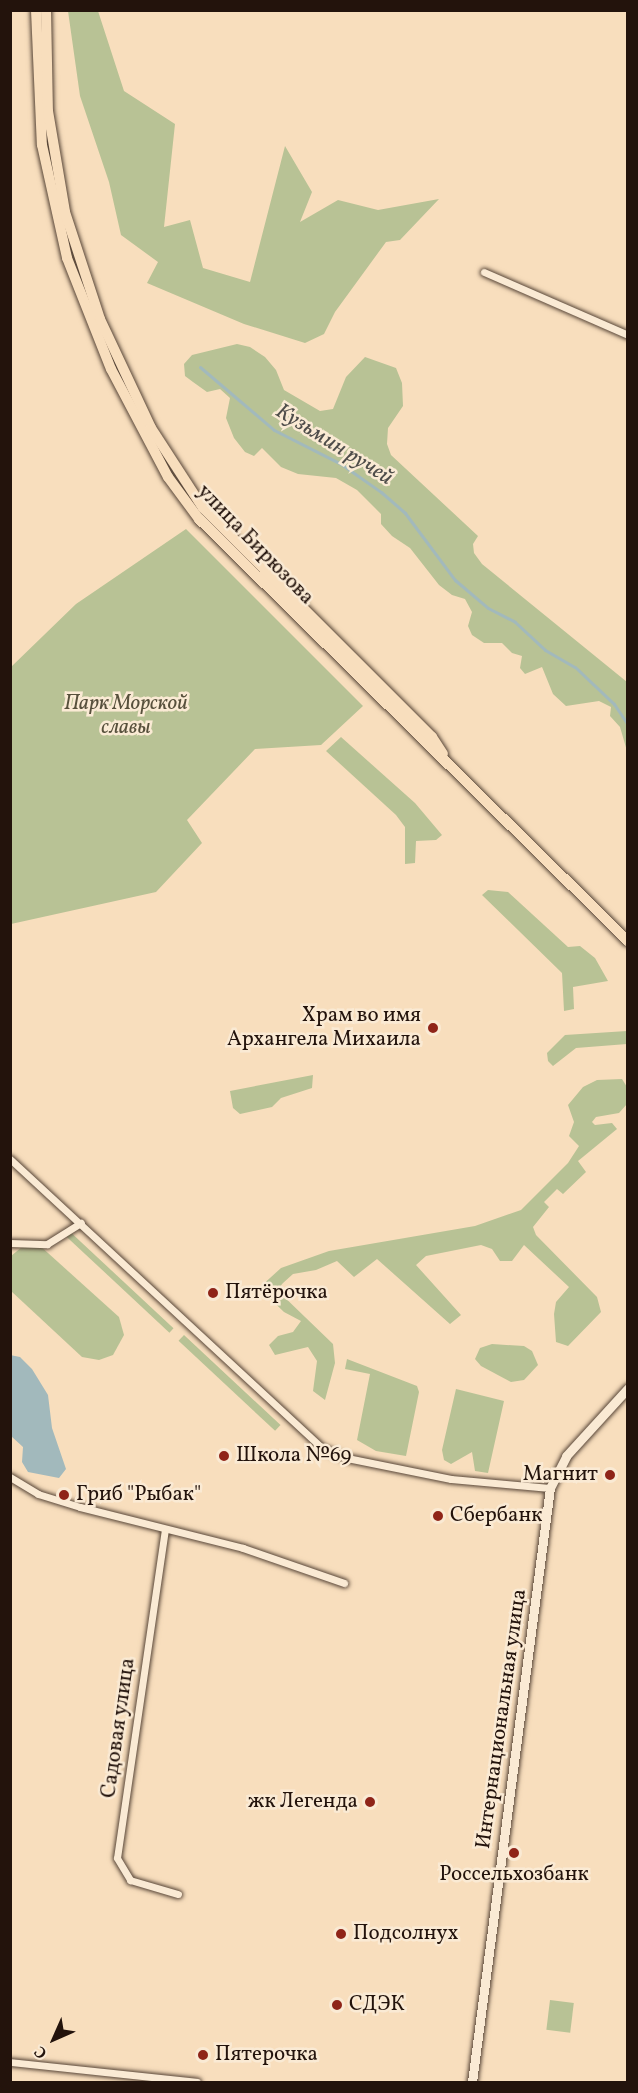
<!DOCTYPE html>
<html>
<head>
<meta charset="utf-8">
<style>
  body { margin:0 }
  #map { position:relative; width:638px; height:2093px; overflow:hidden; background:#f8debd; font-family:Vollkorn,serif }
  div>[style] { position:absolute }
  .green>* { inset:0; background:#b8c295; transform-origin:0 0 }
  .water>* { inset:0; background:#a2b9bc }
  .stream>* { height:3px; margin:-1.5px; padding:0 1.5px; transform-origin:1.5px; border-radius:1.5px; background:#a2b9bc }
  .roads { filter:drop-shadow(0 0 2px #584638) drop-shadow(0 0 2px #584638) }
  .minor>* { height:7px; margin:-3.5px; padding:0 3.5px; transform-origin:3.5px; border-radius:3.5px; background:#faead4 }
  .secondary>* { height:9px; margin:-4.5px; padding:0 4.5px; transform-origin:4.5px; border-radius:4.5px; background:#faead4 }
  .primary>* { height:10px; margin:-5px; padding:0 5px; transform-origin:5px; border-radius:5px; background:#f8debd }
  .dots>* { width:16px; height:16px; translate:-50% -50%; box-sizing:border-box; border:3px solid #faead4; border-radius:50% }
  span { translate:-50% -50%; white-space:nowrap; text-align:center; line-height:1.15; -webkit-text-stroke:5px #faead4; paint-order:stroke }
  .street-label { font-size:21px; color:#23130c }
  .park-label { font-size:21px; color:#57503c; font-style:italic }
  .poi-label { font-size:21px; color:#23130c }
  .right { translate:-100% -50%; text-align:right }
  .left { translate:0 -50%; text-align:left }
  .water-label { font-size:22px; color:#4f4d4a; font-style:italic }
  .frame { position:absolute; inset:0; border:12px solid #23130c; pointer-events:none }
  .north { position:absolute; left:24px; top:2009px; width:60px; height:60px; -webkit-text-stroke:4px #faead4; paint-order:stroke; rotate:225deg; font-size:16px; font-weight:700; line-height:24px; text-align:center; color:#23130c }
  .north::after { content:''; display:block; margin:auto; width:21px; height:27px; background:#23130c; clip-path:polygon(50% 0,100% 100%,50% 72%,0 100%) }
</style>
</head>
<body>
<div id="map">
  <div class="green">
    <div style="clip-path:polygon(68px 11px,98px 11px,124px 91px,175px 124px,164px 227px,190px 220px,203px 268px,250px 282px,285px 146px,312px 192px,300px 222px,338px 200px,378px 210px,439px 199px,400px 240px,386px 242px,335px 312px,324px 334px,305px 343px,244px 324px,147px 283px,158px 262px,121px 235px,109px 182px,80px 96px)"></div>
    <div style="clip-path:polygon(237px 344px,250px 347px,265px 357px,276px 370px,284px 390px,320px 411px,333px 409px,346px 377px,365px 357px,396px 368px,402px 383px,403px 406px,388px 428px,387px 444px,391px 455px,478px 536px,473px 544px,474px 553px,482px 564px,627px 682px,627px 751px,620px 727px,610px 716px,611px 707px,599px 701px,566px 706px,553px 694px,542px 667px,525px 674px,520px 668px,522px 656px,512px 653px,502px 643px,484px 643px,472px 635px,468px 626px,472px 612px,465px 599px,452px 595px,439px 585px,410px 548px,392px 536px,381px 524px,381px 514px,357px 490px,336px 478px,298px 474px,281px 467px,262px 448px,254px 456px,245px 452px,234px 438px,226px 418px,230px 398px,220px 389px,207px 392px,193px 382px,185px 376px,184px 364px,192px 355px)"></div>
    <div style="clip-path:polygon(186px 529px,363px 706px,321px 745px,255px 749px,187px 820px,202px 843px,156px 892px,11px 924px,11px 667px,76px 604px)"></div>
    <div style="clip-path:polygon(341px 737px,415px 803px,442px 835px,436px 840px,416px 841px,415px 863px,405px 864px,405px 827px,396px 815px,326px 751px)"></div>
    <div style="clip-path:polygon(488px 890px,508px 892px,568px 947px,580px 946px,595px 958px,608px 981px,573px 987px,574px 1009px,564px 1011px,562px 973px,482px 895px)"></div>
    <div style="clip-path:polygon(627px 1031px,627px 1044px,576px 1048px,553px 1066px,548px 1061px,547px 1053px,565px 1035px)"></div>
    <div style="clip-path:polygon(313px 1075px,312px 1088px,281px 1098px,272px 1107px,240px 1114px,233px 1108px,230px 1091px)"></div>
    <div style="clip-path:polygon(622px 1079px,627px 1087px,627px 1104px,619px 1113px,596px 1117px,592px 1122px,595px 1125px,612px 1123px,617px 1129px,578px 1161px,586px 1172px,563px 1194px,557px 1189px,544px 1202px,549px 1207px,533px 1227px,536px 1235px,597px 1297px,601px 1312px,568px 1346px,556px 1342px,554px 1314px,556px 1302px,569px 1287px,524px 1245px,512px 1261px,500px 1261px,492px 1249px,481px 1245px,426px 1256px,416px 1265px,461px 1315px,450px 1324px,377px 1259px,354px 1277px,337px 1261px,316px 1270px,293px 1274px,283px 1283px,277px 1290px,333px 1344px,335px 1363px,325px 1400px,313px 1391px,317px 1361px,308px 1347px,275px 1355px,269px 1345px,278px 1336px,293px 1332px,301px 1321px,284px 1312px,259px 1288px,281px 1268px,329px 1251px,475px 1226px,521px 1210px,568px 1163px,579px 1146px,569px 1136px,574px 1122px,568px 1105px,583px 1087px,597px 1080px)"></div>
    <div style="left:66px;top:1228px;width:147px;height:6px;rotate:43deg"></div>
    <div style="clip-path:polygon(38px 1244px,119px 1317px,124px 1335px,113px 1355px,99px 1360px,82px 1357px,11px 1291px,11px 1256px,22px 1247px)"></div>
    <div style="left:184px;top:1335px;width:132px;height:8px;rotate:43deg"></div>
    <div style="clip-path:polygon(492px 1344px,524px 1346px,532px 1351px,538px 1365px,524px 1380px,511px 1382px,481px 1366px,475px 1359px,480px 1348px)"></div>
    <div style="clip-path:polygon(347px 1359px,417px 1386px,419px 1392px,406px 1456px,376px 1451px,357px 1440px,370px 1374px,345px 1369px)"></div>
    <div style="clip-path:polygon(456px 1389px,504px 1401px,488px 1473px,475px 1471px,472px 1452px,451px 1464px,444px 1460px,442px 1450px)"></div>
    <div style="left:550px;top:2000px;width:24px;height:30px;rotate:7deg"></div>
  </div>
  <div class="water">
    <div style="clip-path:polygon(10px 1355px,20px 1357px,32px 1369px,48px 1395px,52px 1428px,66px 1469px,59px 1478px,28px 1472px,22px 1462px,23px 1447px,11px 1436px)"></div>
  </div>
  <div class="stream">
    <div style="left:200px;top:367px;width:97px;rotate:40.4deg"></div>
    <div style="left:274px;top:430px;width:75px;rotate:26.9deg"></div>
    <div style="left:341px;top:464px;width:49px;rotate:35deg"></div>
    <div style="left:381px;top:492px;width:32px;rotate:41deg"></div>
    <div style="left:405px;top:513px;width:84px;rotate:53.3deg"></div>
    <div style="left:455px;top:580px;width:43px;rotate:40.3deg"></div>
    <div style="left:488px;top:608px;width:30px;rotate:27deg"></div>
    <div style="left:515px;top:622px;width:41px;rotate:43deg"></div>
    <div style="left:545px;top:650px;width:34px;rotate:30deg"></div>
    <div style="left:575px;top:667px;width:54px;rotate:43.5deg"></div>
    <div style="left:614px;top:704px;width:25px;rotate:56deg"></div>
  </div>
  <div class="roads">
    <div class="minor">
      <div style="left:484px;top:272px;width:157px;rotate:23.6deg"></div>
      <div style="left:10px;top:1159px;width:425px;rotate:42.8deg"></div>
      <div style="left:322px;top:1448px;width:27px;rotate:22deg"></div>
      <div style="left:347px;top:1458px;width:106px;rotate:11.4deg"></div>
      <div style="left:451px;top:1479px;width:99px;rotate:5.2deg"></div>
      <div style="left:10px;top:1243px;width:37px;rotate:2deg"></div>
      <div style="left:47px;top:1244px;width:40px;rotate:-32deg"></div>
      <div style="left:10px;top:1477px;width:33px;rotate:31deg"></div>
      <div style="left:38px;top:1494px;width:44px;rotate:17.2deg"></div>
      <div style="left:80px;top:1507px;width:168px;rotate:14.1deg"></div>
      <div style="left:243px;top:1548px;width:107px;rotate:19.1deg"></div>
      <div style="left:165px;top:1529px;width:332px;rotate:98.3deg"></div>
      <div style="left:117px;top:1858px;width:26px;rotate:59deg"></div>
      <div style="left:130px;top:1880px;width:50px;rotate:16.3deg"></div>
      <div style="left:10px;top:2062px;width:188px;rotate:6.1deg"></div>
    </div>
    <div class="secondary">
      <div style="left:472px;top:2082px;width:599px;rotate:-82.52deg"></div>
      <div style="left:550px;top:1488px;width:36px;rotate:-63deg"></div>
      <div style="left:566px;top:1456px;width:92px;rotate:-47.6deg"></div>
    </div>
    <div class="primary">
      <div style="left:36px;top:10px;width:135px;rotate:87.5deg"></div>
      <div style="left:42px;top:145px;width:116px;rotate:77.5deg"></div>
      <div style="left:67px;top:258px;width:119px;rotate:68.4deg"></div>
      <div style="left:111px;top:369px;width:122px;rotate:62.2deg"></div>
      <div style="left:168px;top:477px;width:52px;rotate:53.6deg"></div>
      <div style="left:199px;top:519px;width:602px;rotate:44.53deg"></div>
      <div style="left:46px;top:10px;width:101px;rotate:88.9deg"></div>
      <div style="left:48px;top:111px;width:102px;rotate:80.4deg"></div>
      <div style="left:65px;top:212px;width:113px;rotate:71.9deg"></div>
      <div style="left:100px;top:319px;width:120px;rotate:64.9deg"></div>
      <div style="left:151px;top:428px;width:95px;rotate:57deg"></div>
      <div style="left:203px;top:508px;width:324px;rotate:45deg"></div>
      <div style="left:432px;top:737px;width:20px;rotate:57deg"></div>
    </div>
  </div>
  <div class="dots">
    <div style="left:433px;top:1028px;background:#8f2418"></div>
    <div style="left:213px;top:1293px;background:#8f2418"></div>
    <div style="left:224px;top:1456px;background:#8f2418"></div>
    <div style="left:610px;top:1475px;background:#8f2418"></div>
    <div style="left:64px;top:1495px;background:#8f2418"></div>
    <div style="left:438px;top:1516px;background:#8f2418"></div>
    <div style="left:370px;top:1802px;background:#8f2418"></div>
    <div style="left:514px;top:1853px;background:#8f2418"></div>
    <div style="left:341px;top:1934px;background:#8f2418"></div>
    <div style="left:337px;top:2005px;background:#8f2418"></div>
    <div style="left:203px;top:2055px;background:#8f2418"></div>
  </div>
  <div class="street-label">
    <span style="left:255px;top:545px;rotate:46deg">улица Бирюзова</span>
    <span style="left:502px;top:1719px;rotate:-82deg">Интернациональная улица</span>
    <span style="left:119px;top:1728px;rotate:-82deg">Садовая улица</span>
  </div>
  <div class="park-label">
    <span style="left:126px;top:716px">Парк Морской<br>славы</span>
  </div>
  <div class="poi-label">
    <span class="right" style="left:421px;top:1028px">Храм во имя<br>Архангела Михаила</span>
    <span class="left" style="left:225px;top:1293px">Пятёрочка</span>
    <span class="left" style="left:236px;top:1456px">Школа №69</span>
    <span class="right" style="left:598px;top:1475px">Магнит</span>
    <span class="left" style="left:76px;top:1495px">Гриб "Рыбак"</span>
    <span class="left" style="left:450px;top:1516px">Сбербанк</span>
    <span class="right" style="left:358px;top:1802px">жк Легенда</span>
    <span style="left:514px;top:1875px">Россельхозбанк</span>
    <span class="left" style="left:353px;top:1934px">Подсолнух</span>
    <span class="left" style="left:349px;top:2005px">СДЭК</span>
    <span class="left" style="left:215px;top:2055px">Пятерочка</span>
  </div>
  <div class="water-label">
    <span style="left:334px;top:445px;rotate:32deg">Кузьмин ручей</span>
  </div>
  <div class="frame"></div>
  <div class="north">С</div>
</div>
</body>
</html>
